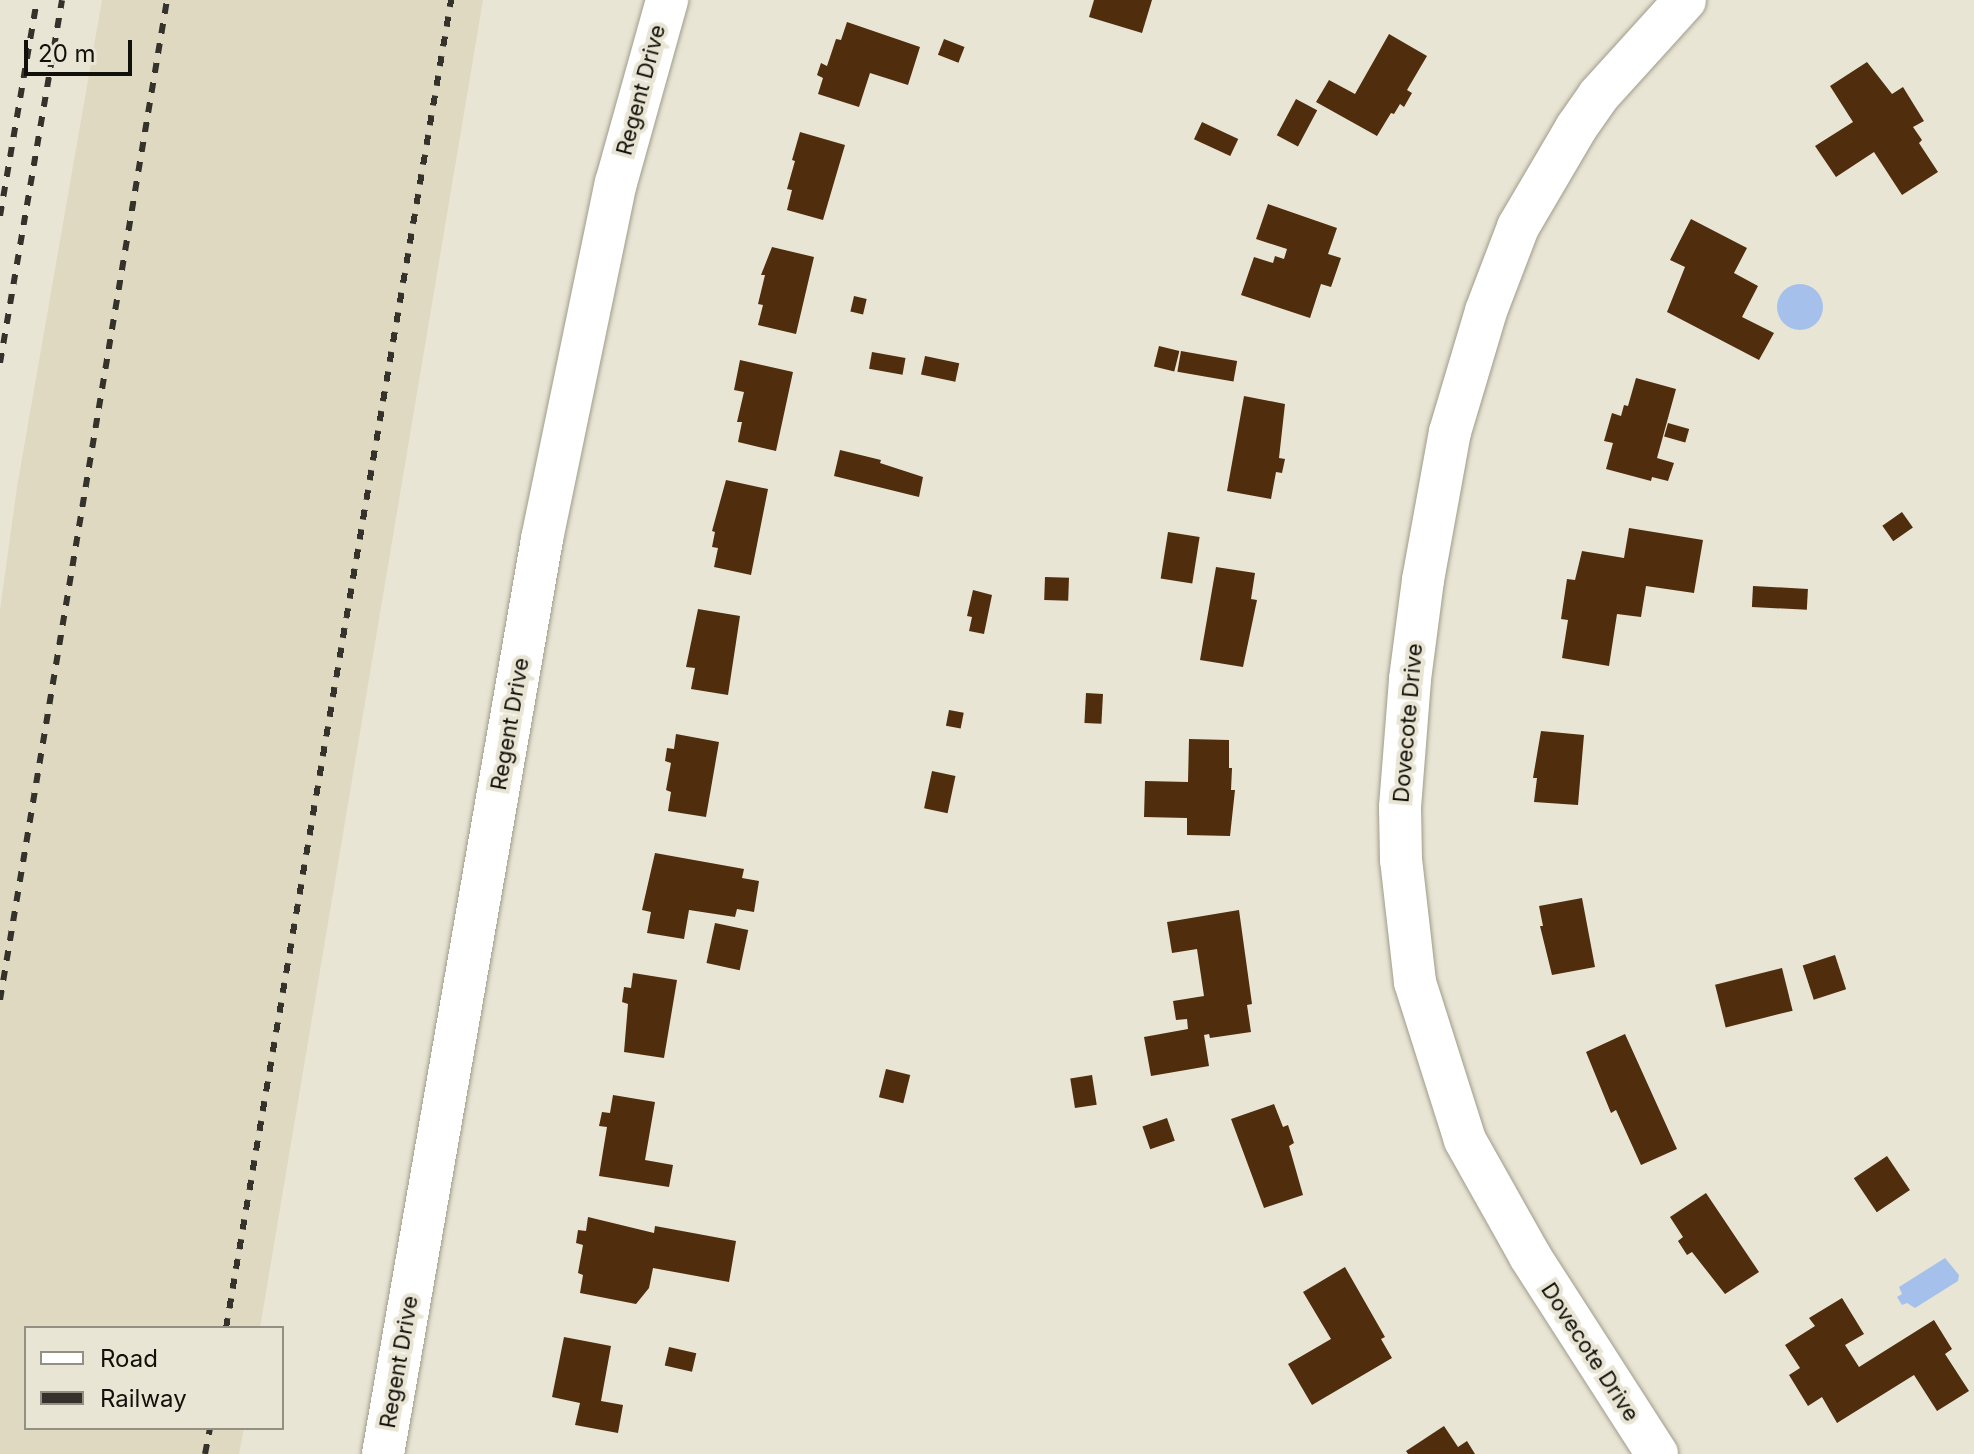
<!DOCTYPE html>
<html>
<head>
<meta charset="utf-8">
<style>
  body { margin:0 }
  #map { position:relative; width:1974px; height:1454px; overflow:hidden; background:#e9e5d4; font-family:Inter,sans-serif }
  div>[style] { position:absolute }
  .built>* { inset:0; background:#ded9c0 }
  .water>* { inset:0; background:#a5c1eb }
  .round { border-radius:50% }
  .building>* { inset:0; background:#4f2d0d; transform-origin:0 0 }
  .roads { filter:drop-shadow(0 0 2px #a09c8c) drop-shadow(0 0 2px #a09c8c) }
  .minor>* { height:42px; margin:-21px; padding:0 21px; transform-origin:21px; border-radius:21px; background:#fff }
  .rail>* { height:6px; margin-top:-3px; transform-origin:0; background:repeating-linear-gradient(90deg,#34322b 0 10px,transparent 0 20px) }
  span { translate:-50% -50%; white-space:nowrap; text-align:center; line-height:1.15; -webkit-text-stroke:8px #e9e5d4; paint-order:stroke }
  .street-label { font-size:22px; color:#11100a }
  .legend { position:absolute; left:24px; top:1326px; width:260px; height:104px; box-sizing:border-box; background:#e9e5d4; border:2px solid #939083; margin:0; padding:10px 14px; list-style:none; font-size:24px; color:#11100a }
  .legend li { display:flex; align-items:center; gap:16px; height:40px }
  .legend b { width:40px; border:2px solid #939083 }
  .scale { position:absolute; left:24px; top:40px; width:108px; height:36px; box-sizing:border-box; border:4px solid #11100a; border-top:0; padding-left:10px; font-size:24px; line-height:28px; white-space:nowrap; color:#11100a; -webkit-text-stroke:6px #e9e5d4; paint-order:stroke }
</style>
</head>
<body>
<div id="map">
  <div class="built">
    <div style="clip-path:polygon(102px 0,483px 0,260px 1328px,26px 1328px,26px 1428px,244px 1428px,239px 1454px,0 1454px,0 610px,17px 487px)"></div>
  </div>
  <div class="water">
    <div class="round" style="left:1777px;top:284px;width:46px;height:46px"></div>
    <div style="clip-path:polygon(1945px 1258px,1959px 1275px,1958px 1281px,1915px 1308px,1907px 1303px,1902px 1305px,1897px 1297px,1902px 1294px,1899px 1287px)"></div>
  </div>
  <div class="building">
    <div style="clip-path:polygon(1094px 0,1152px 0,1142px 33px,1089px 17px)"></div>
    <div style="clip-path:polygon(847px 22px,920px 47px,908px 85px,870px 73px,859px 107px,818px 94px,823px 78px,817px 75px,821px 63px,827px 66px,836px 39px,841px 40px)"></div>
    <div style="clip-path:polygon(1389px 34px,1427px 56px,1407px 90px,1412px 93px,1404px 107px,1400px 104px,1394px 114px,1391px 113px,1377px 136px,1316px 102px,1329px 80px,1355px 94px)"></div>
    <div style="left:944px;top:39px;width:22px;height:17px;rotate:21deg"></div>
    <div style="clip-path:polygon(1867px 62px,1892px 94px,1903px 87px,1924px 121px,1913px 127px,1922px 140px,1919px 143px,1938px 172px,1902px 195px,1874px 152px,1836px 177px,1815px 146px,1853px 122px,1830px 86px)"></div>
    <div style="left:1296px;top:99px;width:24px;height:41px;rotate:28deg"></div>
    <div style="left:1202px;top:122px;width:40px;height:19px;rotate:25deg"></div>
    <div style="clip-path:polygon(800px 132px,845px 145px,823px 220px,787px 210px,792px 190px,787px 189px,795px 161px,792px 160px)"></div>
    <div style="clip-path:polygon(1268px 204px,1337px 228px,1328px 254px,1341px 258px,1331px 287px,1321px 284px,1310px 318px,1241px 295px,1254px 257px,1273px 263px,1275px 256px,1284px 259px,1287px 249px,1256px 239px)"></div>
    <div style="clip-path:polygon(1691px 219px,1747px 248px,1734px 273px,1758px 286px,1742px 317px,1774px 333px,1759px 360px,1667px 312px,1685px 267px,1670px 260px)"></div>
    <div style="clip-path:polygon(772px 247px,814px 257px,796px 334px,758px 325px,763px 305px,758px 304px,765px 275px,761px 275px)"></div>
    <div style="left:854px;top:296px;width:13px;height:16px;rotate:13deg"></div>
    <div style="left:1159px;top:346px;width:21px;height:21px;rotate:14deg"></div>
    <div style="left:1181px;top:351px;width:57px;height:21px;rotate:10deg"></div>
    <div style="left:872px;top:352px;width:34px;height:17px;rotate:10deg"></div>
    <div style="left:925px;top:356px;width:35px;height:19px;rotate:12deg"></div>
    <div style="clip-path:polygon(740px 360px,793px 372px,776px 451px,738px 442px,742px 422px,737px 422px,744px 392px,734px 390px)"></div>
    <div style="clip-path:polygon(1636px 378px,1676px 389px,1657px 458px,1674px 463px,1668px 481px,1652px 477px,1651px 481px,1606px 469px,1613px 443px,1604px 441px,1612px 413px,1621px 416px,1624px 405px,1628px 406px)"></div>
    <div style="clip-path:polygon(1244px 396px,1285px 404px,1279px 458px,1285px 459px,1282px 473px,1276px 472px,1271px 499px,1227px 491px)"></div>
    <div style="left:1668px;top:423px;width:22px;height:14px;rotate:16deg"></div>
    <div style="clip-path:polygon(840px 450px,881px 460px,880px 463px,923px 477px,919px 497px,834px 476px)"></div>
    <div style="clip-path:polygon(726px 480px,768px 489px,751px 575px,714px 567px,718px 548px,712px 547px,715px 532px,712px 531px)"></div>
    <div style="left:1902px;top:512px;width:19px;height:24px;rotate:55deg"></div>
    <div style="clip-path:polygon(1629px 528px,1703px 540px,1694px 593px,1646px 586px,1641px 617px,1617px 614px,1609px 666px,1562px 658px,1568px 620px,1561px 619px,1567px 579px,1575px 580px,1582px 551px,1624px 558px)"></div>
    <div style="left:1168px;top:532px;width:32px;height:47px;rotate:9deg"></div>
    <div style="clip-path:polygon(1216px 567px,1255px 573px,1251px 599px,1257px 600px,1243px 667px,1200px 660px)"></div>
    <div style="left:1045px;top:577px;width:24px;height:23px;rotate:2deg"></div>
    <div style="left:1753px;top:586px;width:55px;height:21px;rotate:3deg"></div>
    <div style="clip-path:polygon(973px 590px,992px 595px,984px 634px,969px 631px,972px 617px,967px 616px)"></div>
    <div style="clip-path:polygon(698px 609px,740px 616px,728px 695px,691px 689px,695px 668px,686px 667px)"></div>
    <div style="left:1086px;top:693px;width:17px;height:30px;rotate:3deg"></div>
    <div style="left:949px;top:710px;width:15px;height:16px;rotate:11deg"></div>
    <div style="clip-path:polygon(1541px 731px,1584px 735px,1578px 805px,1534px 802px,1537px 778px,1533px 778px)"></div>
    <div style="clip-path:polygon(676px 734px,719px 742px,706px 817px,668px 811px,671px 792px,666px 790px,671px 763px,665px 761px,667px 748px,674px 749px)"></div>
    <div style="clip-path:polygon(1189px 739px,1229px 740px,1229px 768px,1232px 768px,1231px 790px,1235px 790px,1230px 836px,1187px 835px,1187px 818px,1144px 817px,1145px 781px,1188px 782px)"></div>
    <div style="left:932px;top:771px;width:24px;height:38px;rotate:12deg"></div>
    <div style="clip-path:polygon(655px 853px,744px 869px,742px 878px,759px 881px,754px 912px,737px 909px,735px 917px,689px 910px,684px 939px,647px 933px,651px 912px,642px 910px)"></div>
    <div style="clip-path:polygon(1582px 898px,1595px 967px,1552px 975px,1540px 926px,1543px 926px,1539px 906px)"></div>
    <div style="clip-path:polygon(1239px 910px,1252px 1004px,1247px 1005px,1251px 1032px,1210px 1038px,1209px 1034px,1204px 1035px,1209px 1066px,1151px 1076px,1144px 1037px,1188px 1029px,1187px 1019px,1176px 1020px,1173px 1001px,1204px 996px,1197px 949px,1172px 953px,1167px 922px)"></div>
    <div style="left:715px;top:923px;width:34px;height:41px;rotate:12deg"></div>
    <div style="left:1835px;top:955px;width:36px;height:34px;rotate:72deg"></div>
    <div style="left:1782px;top:968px;width:44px;height:69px;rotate:76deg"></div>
    <div style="clip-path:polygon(633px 973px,677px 980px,664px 1058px,624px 1052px,628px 1004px,622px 1002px,624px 987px,631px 988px)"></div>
    <div style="clip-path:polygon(1625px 1034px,1677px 1149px,1641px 1165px,1616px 1110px,1611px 1113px,1586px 1052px)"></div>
    <div style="left:886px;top:1069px;width:25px;height:29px;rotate:14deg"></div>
    <div style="left:1092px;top:1075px;width:30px;height:22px;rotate:81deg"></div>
    <div style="clip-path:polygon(613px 1095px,655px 1102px,645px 1160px,673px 1165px,669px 1187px,599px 1176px,607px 1127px,599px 1126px,602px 1112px,610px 1113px)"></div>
    <div style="clip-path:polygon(1274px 1104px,1283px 1127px,1288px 1125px,1294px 1143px,1289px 1146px,1303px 1195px,1264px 1208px,1231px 1119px)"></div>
    <div style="left:1167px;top:1118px;width:24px;height:26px;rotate:71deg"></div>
    <div style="left:1887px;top:1156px;width:41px;height:40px;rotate:56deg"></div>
    <div style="clip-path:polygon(1706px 1193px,1759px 1272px,1725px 1294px,1692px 1252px,1687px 1255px,1678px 1241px,1683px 1237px,1670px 1217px)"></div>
    <div style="clip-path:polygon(588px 1217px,654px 1233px,655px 1226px,736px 1241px,729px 1282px,653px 1268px,649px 1288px,636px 1304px,580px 1293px,583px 1275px,578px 1273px,583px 1245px,576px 1243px,578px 1230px,586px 1231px)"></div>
    <div style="clip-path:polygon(1345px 1267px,1385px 1337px,1381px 1339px,1392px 1358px,1312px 1405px,1288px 1364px,1331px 1339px,1303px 1292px)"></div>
    <div style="clip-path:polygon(1842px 1298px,1864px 1334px,1845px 1345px,1859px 1367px,1934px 1320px,1952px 1349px,1945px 1354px,1969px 1391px,1937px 1411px,1914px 1375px,1837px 1423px,1822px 1397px,1808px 1406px,1789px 1375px,1800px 1368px,1785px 1345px,1815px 1326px,1809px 1318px)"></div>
    <div style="clip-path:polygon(564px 1337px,611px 1346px,601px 1401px,623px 1405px,618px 1433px,575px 1425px,580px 1403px,552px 1397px)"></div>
    <div style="left:669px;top:1347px;width:28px;height:19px;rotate:13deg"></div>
    <div style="clip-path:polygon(1444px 1426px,1458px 1447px,1467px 1441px,1475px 1454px,1408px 1454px,1406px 1451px)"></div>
  </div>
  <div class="roads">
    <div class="minor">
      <div style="left:383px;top:1454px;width:929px;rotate:-80.14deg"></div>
      <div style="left:542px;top:539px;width:364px;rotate:-78.3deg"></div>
      <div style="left:616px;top:183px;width:190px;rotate:-74.4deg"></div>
      <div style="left:1657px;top:1454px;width:235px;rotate:-122.7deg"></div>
      <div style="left:1530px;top:1256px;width:133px;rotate:-119.3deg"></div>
      <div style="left:1465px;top:1140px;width:166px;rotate:-107.6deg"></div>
      <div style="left:1415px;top:982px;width:123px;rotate:-96.5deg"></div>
      <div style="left:1401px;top:860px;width:53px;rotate:-91.1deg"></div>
      <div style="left:1400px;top:807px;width:128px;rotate:-85.5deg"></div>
      <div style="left:1410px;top:679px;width:100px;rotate:-82.5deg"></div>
      <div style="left:1423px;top:580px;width:150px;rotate:-79.7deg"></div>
      <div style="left:1450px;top:432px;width:126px;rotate:-73.4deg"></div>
      <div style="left:1486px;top:311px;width:90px;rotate:-69.1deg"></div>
      <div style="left:1518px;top:227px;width:115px;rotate:-59.6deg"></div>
      <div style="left:1576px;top:128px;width:40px;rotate:-55.1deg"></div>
      <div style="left:1599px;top:95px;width:128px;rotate:-47.8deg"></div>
    </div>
  </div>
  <div class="rail">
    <div style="left:0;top:216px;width:219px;rotate:-80.3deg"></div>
    <div style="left:0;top:363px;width:368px;rotate:-80.3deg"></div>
    <div style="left:0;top:1000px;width:1014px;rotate:-80.52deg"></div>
    <div style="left:226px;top:1328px;width:1347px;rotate:-80.38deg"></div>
    <div style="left:205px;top:1454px;width:26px;rotate:-79deg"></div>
  </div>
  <div class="street-label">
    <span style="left:641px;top:90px;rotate:-75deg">Regent Drive</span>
    <span style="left:1408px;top:723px;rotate:-85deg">Dovecote Drive</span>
    <span style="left:510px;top:724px;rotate:-80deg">Regent Drive</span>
    <span style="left:1590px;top:1352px;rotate:57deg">Dovecote Drive</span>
    <span style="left:399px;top:1362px;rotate:-80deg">Regent Drive</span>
  </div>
  <ul class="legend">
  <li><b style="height:10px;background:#fff"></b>Road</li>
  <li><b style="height:10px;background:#34322b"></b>Railway</li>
  </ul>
  <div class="scale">20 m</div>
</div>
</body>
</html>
